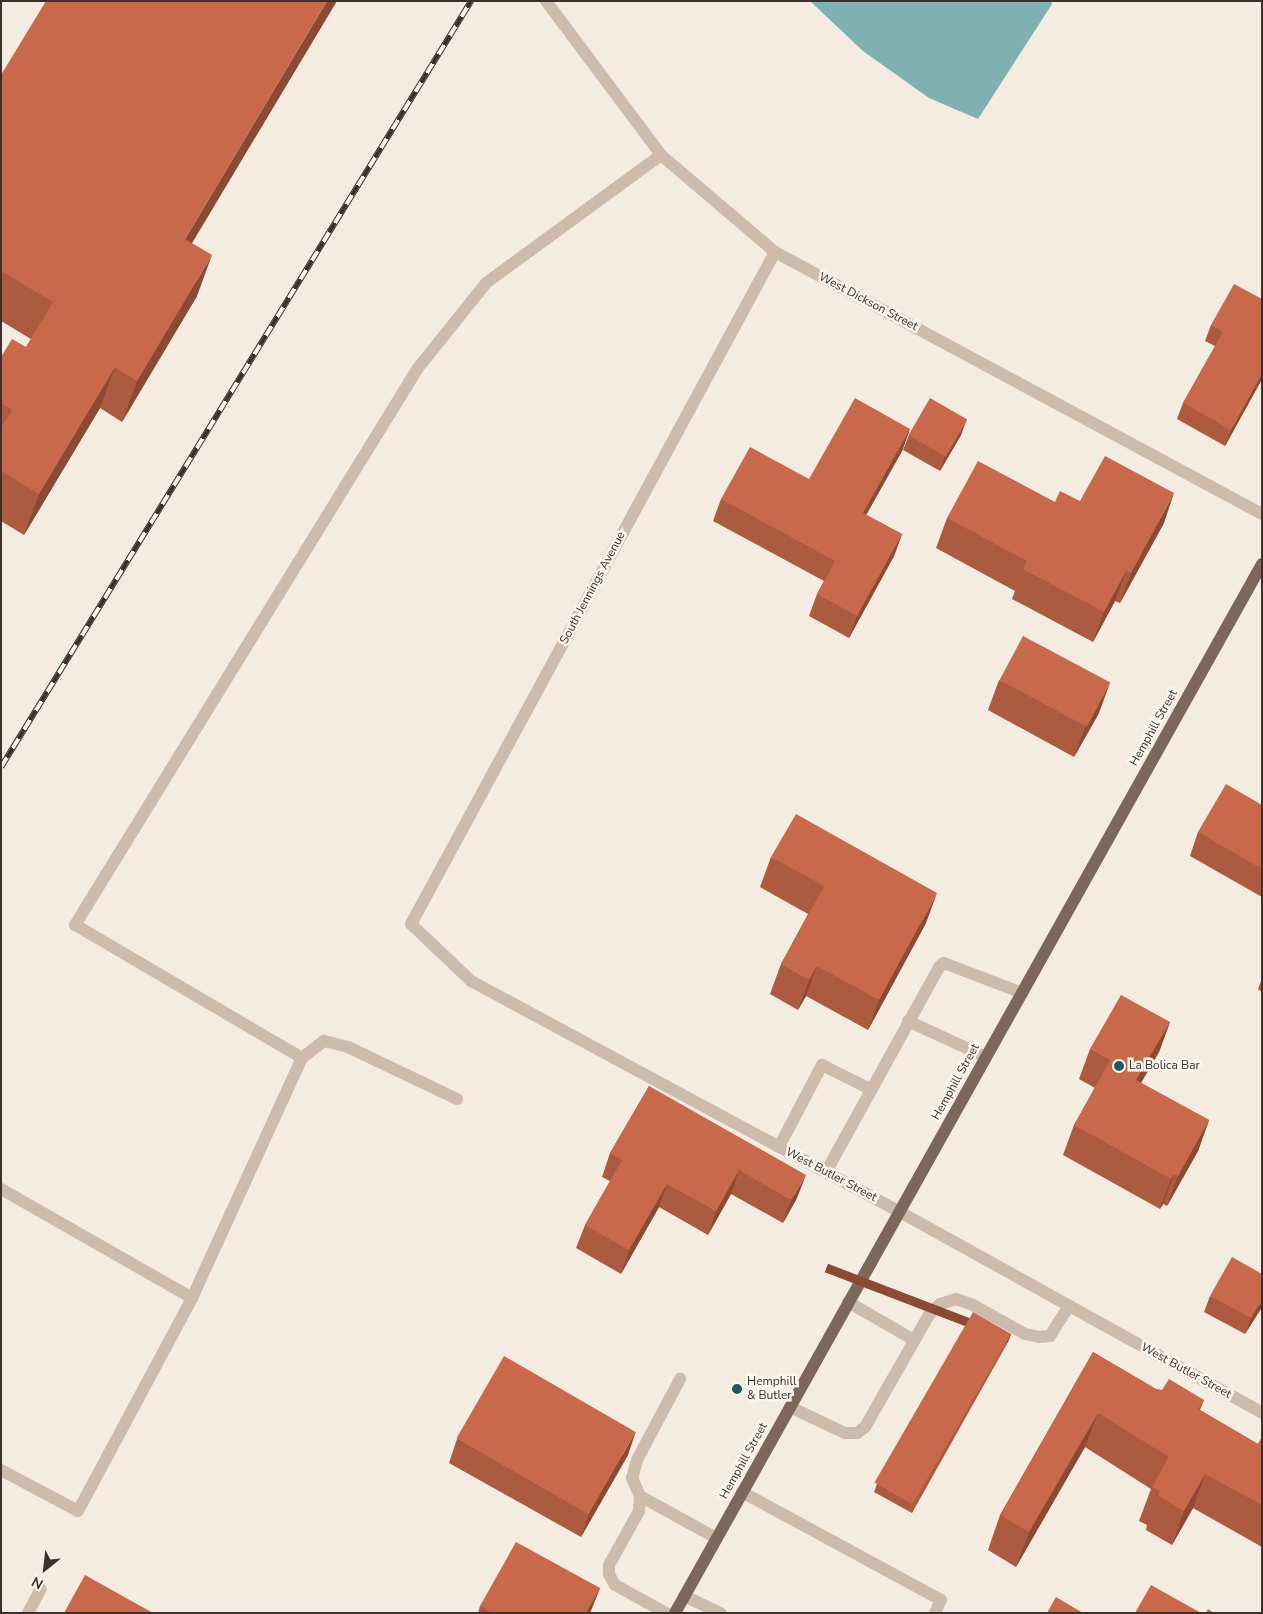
<!DOCTYPE html>
<html>
<head>
<meta charset="utf-8">
<style>
  body { margin:0 }
  #map { position:relative; width:1263px; height:1614px; overflow:hidden; background:#f4ebe1; font-family:"Nunito Sans",sans-serif }
  div>[style] { position:absolute }
  .water>* { inset:0; background:#7fb0b2 }
  .minor>* { height:12px; margin:-6px; padding:0 6px; transform-origin:6px; border-radius:6px; background:#cdbbac }
  .major>* { height:12px; margin:-6px; padding:0 6px; transform-origin:6px; border-radius:6px; background:#7d675c }
  .rail>* { height:5.5px; margin-top:-2.75px; transform-origin:0; background:repeating-linear-gradient(90deg,#fbf5ee 0 11px,#3b302b 0 22px); box-sizing:border-box; border-block:1px solid #3b302b }
  .wall>* { inset:0; background:#ac5a40 }
  .shaded-wall>* { inset:0; background:#8c4a34; transform-origin:0 0 }
  .building>* { inset:0; background:#c8694b; transform-origin:0 0 }
  .dots>* { width:14px; height:14px; translate:-50% -50%; box-sizing:border-box; border:2px solid #fbf5ee; border-radius:50% }
  span { translate:-50% -50%; white-space:nowrap; text-align:center; line-height:1.15; -webkit-text-stroke:5px #fbf5ee; paint-order:stroke }
  .street-label { font-size:12px; color:#3b302b }
  .poi-label { font-size:12px; color:#3b302b }
  .left { translate:0 -50%; text-align:left }
  .frame { position:absolute; inset:0; border:2px solid #3b302b; pointer-events:none }
  .north { position:absolute; left:20px; top:1544px; width:50px; height:50px; -webkit-text-stroke:4px #fbf5ee; paint-order:stroke; rotate:209deg; font-size:14px; font-weight:700; line-height:20px; text-align:center; color:#3b302b }
  .north::after { content:''; display:block; margin:auto; width:18px; height:22px; background:#3b302b; clip-path:polygon(50% 0,100% 100%,50% 72%,0 100%) }
</style>
</head>
<body>
<div id="map">
  <div class="water">
    <div style="clip-path:polygon(810px 1px,1051px 1px,1052px 4px,978px 119px,929px 98px,863px 51px)"></div>
  </div>
  <div class="minor">
    <div style="left:546px;top:1px;width:192px;rotate:53.2deg"></div>
    <div style="left:661px;top:155px;width:150px;rotate:40.4deg"></div>
    <div style="left:775px;top:252px;width:553px;rotate:28.28deg"></div>
    <div style="left:775px;top:252px;width:764px;rotate:118.44deg"></div>
    <div style="left:411px;top:924px;width:83px;rotate:43.5deg"></div>
    <div style="left:471px;top:981px;width:487px;rotate:28.3deg"></div>
    <div style="left:900px;top:1212px;width:414px;rotate:29deg"></div>
    <div style="left:908px;top:1021px;width:86px;rotate:24.8deg"></div>
    <div style="left:302px;top:1058px;width:263px;rotate:-149.6deg"></div>
    <div style="left:75px;top:925px;width:654px;rotate:-58.38deg"></div>
    <div style="left:418px;top:368px;width:109px;rotate:-51.3deg"></div>
    <div style="left:486px;top:283px;width:217px;rotate:-36.2deg"></div>
    <div style="left:779px;top:1147px;width:93px;rotate:-62.3deg"></div>
    <div style="left:822px;top:1065px;width:54px;rotate:26.6deg"></div>
    <div style="left:826px;top:1172px;width:234px;rotate:-61.1deg"></div>
    <div style="left:939px;top:967px;width:6px;rotate:-39deg"></div>
    <div style="left:944px;top:963px;width:84px;rotate:21deg"></div>
    <div style="left:1px;top:1189px;width:220px;rotate:29.7deg"></div>
    <div style="left:848px;top:1302px;width:76px;rotate:29.9deg"></div>
    <div style="left:790px;top:1407px;width:61px;rotate:25.3deg"></div>
    <div style="left:845px;top:1433px;width:12px"></div>
    <div style="left:857px;top:1433px;width:10px;rotate:-37deg"></div>
    <div style="left:865px;top:1427px;width:129px;rotate:-60.3deg"></div>
    <div style="left:929px;top:1315px;width:16px;rotate:-45deg"></div>
    <div style="left:940px;top:1304px;width:17px;rotate:-17deg"></div>
    <div style="left:956px;top:1299px;width:18px;rotate:19deg"></div>
    <div style="left:973px;top:1305px;width:60px;rotate:29.1deg"></div>
    <div style="left:1025px;top:1334px;width:14px;rotate:12deg"></div>
    <div style="left:1039px;top:1337px;width:11px;rotate:-5deg"></div>
    <div style="left:1050px;top:1336px;width:36px;rotate:-58deg"></div>
    <div style="left:1px;top:1470px;width:87px;rotate:28deg"></div>
    <div style="left:78px;top:1511px;width:242px;rotate:-61.8deg"></div>
    <div style="left:192px;top:1298px;width:264px;rotate:-65.4deg"></div>
    <div style="left:302px;top:1058px;width:28px;rotate:-38deg"></div>
    <div style="left:324px;top:1041px;width:25px;rotate:14deg"></div>
    <div style="left:348px;top:1047px;width:121px;rotate:25.5deg"></div>
    <div style="left:742px;top:1492px;width:226px;rotate:28.5deg"></div>
    <div style="left:941px;top:1600px;width:14px;rotate:115deg"></div>
    <div style="left:640px;top:1496px;width:87px;rotate:28.9deg"></div>
    <div style="left:684px;top:1596px;width:40px;rotate:25deg"></div>
    <div style="left:28px;top:1613px;width:27px;rotate:-62deg"></div>
    <div style="left:666px;top:1613px;width:58px;rotate:-151.2deg"></div>
    <div style="left:615px;top:1585px;width:13px;rotate:-119deg"></div>
    <div style="left:609px;top:1574px;width:9px;rotate:-90deg"></div>
    <div style="left:609px;top:1565px;width:62px;rotate:-60.9deg"></div>
    <div style="left:639px;top:1511px;width:15px;rotate:-86deg"></div>
    <div style="left:640px;top:1496px;width:20px;rotate:-114deg"></div>
    <div style="left:632px;top:1478px;width:19px;rotate:-74deg"></div>
    <div style="left:637px;top:1460px;width:92px;rotate:-62deg"></div>
  </div>
  <div class="major">
    <div style="left:675px;top:1613px;width:1202px;rotate:-60.77deg"></div>
  </div>
  <div class="rail">
    <div style="left:1px;top:767px;width:899px;rotate:-58.47deg"></div>
  </div>
  <div class="wall">
    <div style="clip-path:polygon(1px 75px,192px 243px,197px 296px,122px 422px,100px 408px,24px 535px,1px 521px,1px 357px,26px 347px,31px 339px,1px 321px)"></div>
    <div style="clip-path:polygon(1262px 299px,1262px 379px,1225px 446px,1177px 419px,1183px 403px,1215px 346px,1205px 341px,1211px 325px)"></div>
    <div style="clip-path:polygon(910px 429px,902px 451px,866px 515px,902px 534px,894px 556px,849px 638px,809px 616px,817px 594px,824px 581px,713px 521px,721px 499px,809px 479px)"></div>
    <div style="clip-path:polygon(909px 435px,961px 435px,940px 471px,903px 450px)"></div>
    <div style="clip-path:polygon(1080px 501px,1164px 523px,1120px 603px,1115px 601px,1093px 642px,1012px 599px,1015px 591px,936px 548px,947px 518px,1055px 502px)"></div>
    <div style="clip-path:polygon(999px 680px,1099px 713px,1074px 757px,988px 710px)"></div>
    <div style="clip-path:polygon(1262px 805px,1262px 897px,1190px 856px,1198px 832px)"></div>
    <div style="clip-path:polygon(771px 857px,926px 923px,868px 1030px,806px 996px,798px 1010px,770px 994px,781px 964px,808px 914px,760px 887px)"></div>
    <div style="clip-path:polygon(1262px 979px,1262px 992px,1258px 989px)"></div>
    <div style="clip-path:polygon(1170px 1022px,1159px 1052px,1141px 1083px,1209px 1120px,1198px 1151px,1167px 1206px,1163px 1204px,1160px 1209px,1063px 1155px,1074px 1125px,1095px 1088px,1079px 1079px,1090px 1049px)"></div>
    <div style="clip-path:polygon(649px 1086px,797px 1198px,783px 1223px,731px 1194px,708px 1235px,659px 1207px,621px 1274px,576px 1248px,585px 1225px,610px 1181px,602px 1177px,610px 1153px)"></div>
    <div style="clip-path:polygon(1210px 1296px,1262px 1307px,1245px 1334px,1204px 1312px)"></div>
    <div style="clip-path:polygon(1011px 1334px,1008px 1342px,912px 1513px,874px 1492px,877px 1484px)"></div>
    <div style="clip-path:polygon(1093px 1352px,1156px 1389px,1204px 1400px,1200px 1410px,1258px 1444px,1262px 1437px,1262px 1547px,1193px 1508px,1172px 1545px,1146px 1530px,1147px 1525px,1139px 1521px,1151px 1489px,1085px 1447px,1016px 1567px,988px 1550px,1000px 1515px)"></div>
    <div style="clip-path:polygon(457px 1439px,628px 1455px,581px 1537px,449px 1463px)"></div>
    <div style="clip-path:polygon(600px 1588px,590px 1613px,478px 1613px,480px 1606px)"></div>
  </div>
  <div class="shaded-wall">
    <div style="clip-path:polygon(327px 1px,337px 1px,170px 280px,185px 239px)"></div>
    <div style="clip-path:polygon(212px 255px,197px 296px,122px 422px,137px 381px)"></div>
    <div style="clip-path:polygon(115px 367px,100px 408px,24px 535px,39px 494px)"></div>
    <div style="clip-path:polygon(1262px 374px,1262px 379px,1225px 446px,1231px 430px)"></div>
    <div style="clip-path:polygon(967px 419px,961px 435px,940px 471px,945px 456px)"></div>
    <div style="clip-path:polygon(910px 429px,902px 451px,855px 535px,863px 513px)"></div>
    <div style="clip-path:polygon(1174px 493px,1164px 523px,1120px 603px,1131px 573px)"></div>
    <div style="clip-path:polygon(902px 534px,894px 556px,849px 638px,857px 616px)"></div>
    <div style="clip-path:polygon(1126px 571px,1115px 601px,1093px 642px,1104px 612px)"></div>
    <div style="clip-path:polygon(1110px 683px,1099px 713px,1074px 757px,1085px 727px)"></div>
    <div style="clip-path:polygon(937px 893px,926px 923px,868px 1030px,879px 1000px)"></div>
    <div style="clip-path:polygon(817px 966px,806px 996px,798px 1010px,809px 980px)"></div>
    <div style="clip-path:polygon(1170px 1022px,1159px 1052px,1125px 1110px,1136px 1080px)"></div>
    <div style="clip-path:polygon(1209px 1120px,1198px 1151px,1167px 1206px,1178px 1176px)"></div>
    <div style="clip-path:polygon(739px 1170px,731px 1194px,708px 1235px,716px 1211px)"></div>
    <div style="clip-path:polygon(1174px 1174px,1163px 1204px,1160px 1209px,1171px 1179px)"></div>
    <div style="clip-path:polygon(806px 1175px,797px 1198px,783px 1223px,791px 1200px)"></div>
    <div style="clip-path:polygon(667px 1184px,659px 1207px,621px 1274px,629px 1250px)"></div>
    <div style="clip-path:polygon(1262px 1300px,1262px 1307px,1245px 1334px,1251px 1318px)"></div>
    <div style="left:1011px;top:1334px;width:9px;height:196px;rotate:111deg"></div>
    <div style="clip-path:polygon(1098px 1413px,1085px 1447px,1016px 1567px,1029px 1532px)"></div>
    <div style="clip-path:polygon(636px 1431px,628px 1455px,581px 1537px,589px 1514px)"></div>
    <div style="clip-path:polygon(1205px 1474px,1193px 1508px,1172px 1545px,1184px 1511px)"></div>
    <div style="clip-path:polygon(600px 1588px,590px 1613px,586px 1613px)"></div>
  </div>
  <div class="building">
    <div style="clip-path:polygon(46px 1px,327px 1px,185px 239px,212px 255px,137px 381px,115px 367px,39px 494px,1px 471px,1px 428px,12px 410px,1px 403px,1px 357px,12px 339px,26px 347px,53px 302px,1px 271px,1px 75px)"></div>
    <div style="clip-path:polygon(1234px 284px,1262px 299px,1262px 374px,1231px 430px,1183px 403px,1223px 332px,1211px 325px)"></div>
    <div style="clip-path:polygon(855px 398px,910px 429px,863px 513px,902px 534px,857px 616px,817px 594px,835px 561px,721px 499px,750px 447px,809px 479px)"></div>
    <div style="left:930px;top:398px;width:43px;height:43px;rotate:30deg"></div>
    <div style="clip-path:polygon(1105px 456px,1174px 493px,1131px 573px,1126px 571px,1104px 612px,1023px 569px,1027px 561px,947px 518px,978px 461px,1055px 502px,1060px 491px,1080px 501px)"></div>
    <div style="left:1023px;top:636px;width:99px;height:50px;rotate:28deg"></div>
    <div style="clip-path:polygon(1226px 784px,1262px 805px,1262px 869px,1198px 832px)"></div>
    <div style="clip-path:polygon(796px 814px,937px 893px,879px 1000px,817px 966px,809px 980px,781px 964px,824px 886px,771px 857px)"></div>
    <div style="clip-path:polygon(1121px 995px,1170px 1022px,1136px 1080px,1209px 1120px,1178px 1176px,1174px 1174px,1171px 1179px,1074px 1125px,1110px 1060px,1090px 1049px)"></div>
    <div style="clip-path:polygon(649px 1086px,806px 1175px,791px 1200px,739px 1170px,716px 1211px,667px 1184px,629px 1250px,585px 1225px,622px 1160px,610px 1153px)"></div>
    <div style="clip-path:polygon(1232px 1257px,1262px 1274px,1262px 1300px,1251px 1318px,1210px 1296px)"></div>
    <div style="left:973px;top:1312px;width:44px;height:197px;rotate:30deg"></div>
    <div style="clip-path:polygon(1093px 1352px,1156px 1389px,1162px 1390px,1169px 1379px,1204px 1400px,1198px 1409px,1258px 1444px,1262px 1437px,1262px 1505px,1205px 1474px,1184px 1511px,1158px 1496px,1160px 1491px,1152px 1487px,1169px 1457px,1098px 1413px,1029px 1532px,1000px 1515px)"></div>
    <div style="left:504px;top:1356px;width:152px;height:95px;rotate:30deg"></div>
    <div style="clip-path:polygon(516px 1542px,600px 1588px,586px 1613px,492px 1613px,480px 1606px)"></div>
    <div style="clip-path:polygon(85px 1575px,153px 1613px,64px 1613px)"></div>
    <div style="clip-path:polygon(1151px 1585px,1201px 1613px,1135px 1613px)"></div>
    <div style="clip-path:polygon(1056px 1597px,1083px 1613px,1047px 1613px)"></div>
    <div style="clip-path:polygon(1208px 1609px,1214px 1613px,1206px 1613px)"></div>
  </div>
  <div class="dots">
    <div style="left:1119px;top:1066px;background:#1f5a5e"></div>
    <div style="left:737px;top:1389px;background:#1f5a5e"></div>
  </div>
  <div class="street-label">
    <span style="left:868px;top:302px;rotate:28deg">West Dickson Street</span>
    <span style="left:593px;top:588px;rotate:-62deg">South Jennings Avenue</span>
    <span style="left:1154px;top:728px;rotate:-61deg">Hemphill Street</span>
    <span style="left:956px;top:1082px;rotate:-61deg">Hemphill Street</span>
    <span style="left:831px;top:1175px;rotate:28deg">West Butler Street</span>
    <span style="left:1186px;top:1371px;rotate:29deg">West Butler Street</span>
    <span style="left:744px;top:1461px;rotate:-61deg">Hemphill Street</span>
  </div>
  <div class="poi-label">
    <span class="left" style="left:1129px;top:1066px">La Bolica Bar</span>
    <span class="left" style="left:747px;top:1389px">Hemphill<br>&amp; Butler</span>
  </div>
  <div class="frame"></div>
  <div class="north">N</div>
</div>
</body>
</html>
